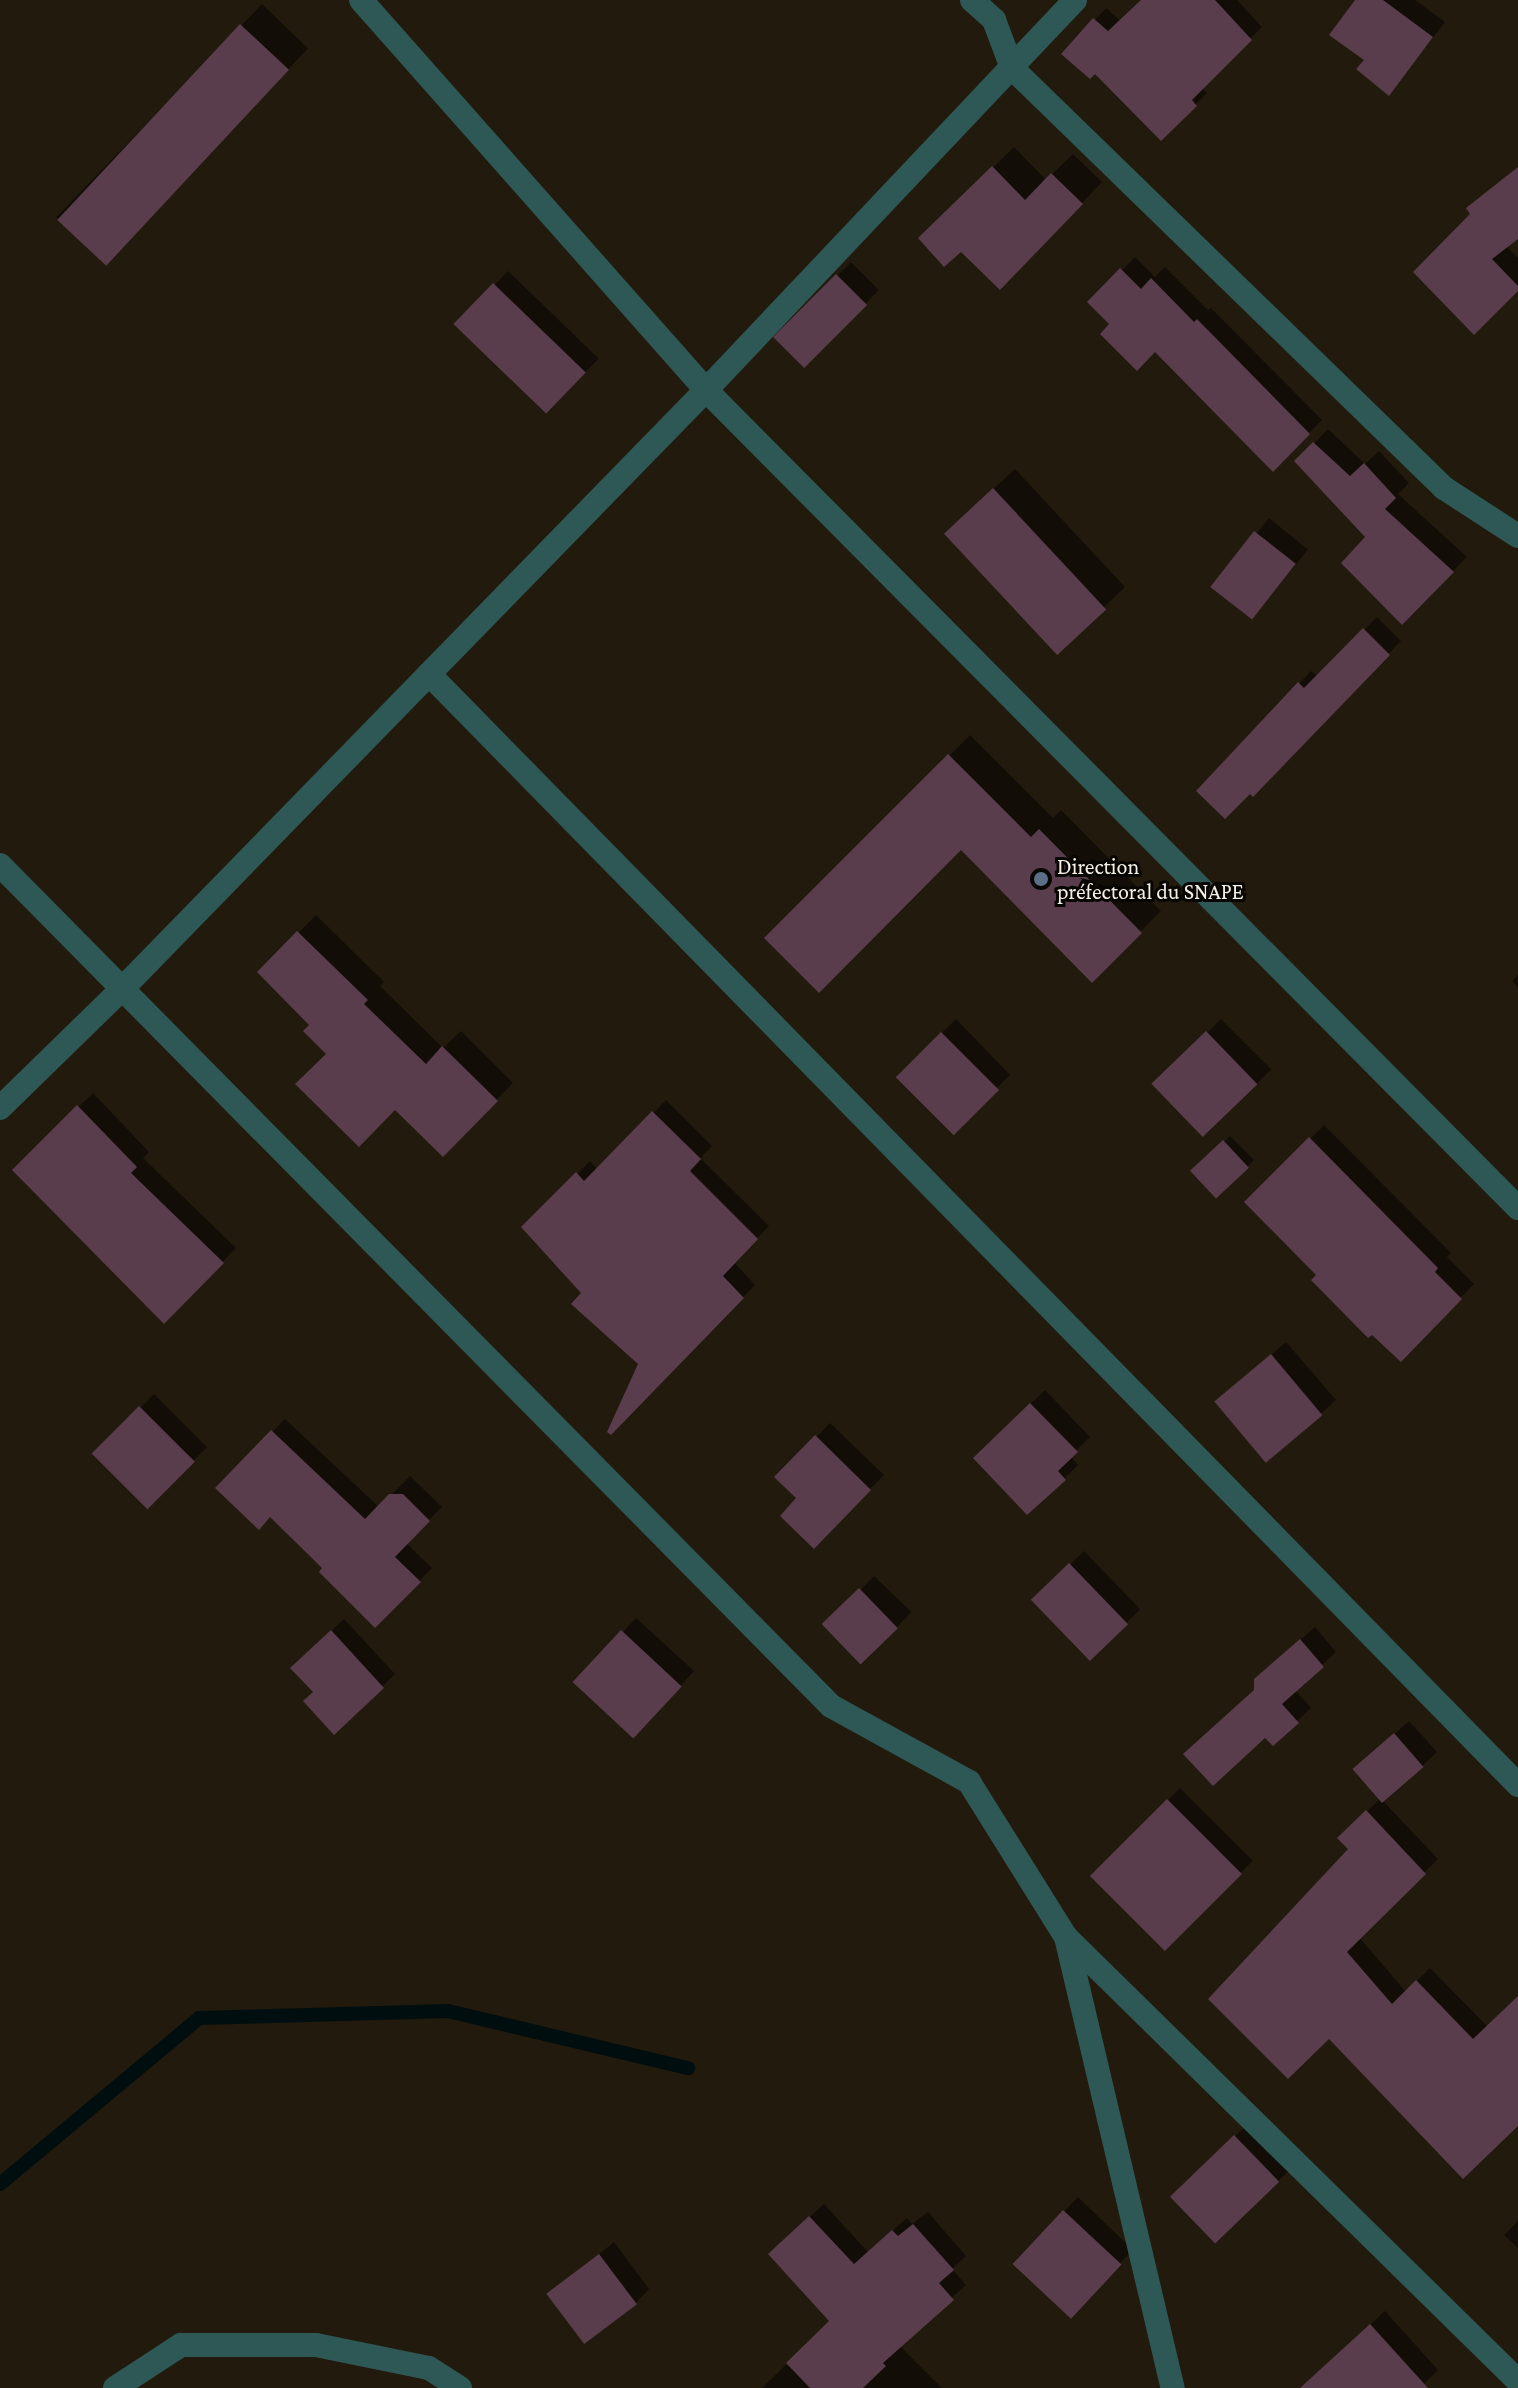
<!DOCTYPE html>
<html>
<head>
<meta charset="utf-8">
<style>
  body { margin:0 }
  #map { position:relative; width:1518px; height:2388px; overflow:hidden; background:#221a0c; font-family:"Crimson Pro",serif }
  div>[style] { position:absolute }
  .shadow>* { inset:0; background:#0007; transform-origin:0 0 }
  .stream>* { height:14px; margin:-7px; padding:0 7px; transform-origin:7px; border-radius:7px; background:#000e0f }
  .building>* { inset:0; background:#5a3d4d; transform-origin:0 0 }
  .minor>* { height:24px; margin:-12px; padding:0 12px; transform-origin:12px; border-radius:12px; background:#2d5856 }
  .dots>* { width:22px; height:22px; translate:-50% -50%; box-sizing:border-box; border:4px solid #080602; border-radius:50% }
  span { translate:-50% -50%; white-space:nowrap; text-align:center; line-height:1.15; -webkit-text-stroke:6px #080602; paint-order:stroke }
  .poi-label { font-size:22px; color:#f4f0e6 }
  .left { translate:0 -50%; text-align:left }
</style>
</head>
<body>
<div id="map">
  <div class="shadow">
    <div style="clip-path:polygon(1143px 0,1237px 0,1262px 27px,1202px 88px,1207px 93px,1161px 139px,1095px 71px,1064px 53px,1106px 8px,1121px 21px)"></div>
    <div style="clip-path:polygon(1357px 0,1415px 0,1445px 22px,1389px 94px)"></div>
    <div style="left:262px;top:4px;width:64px;height:296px;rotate:44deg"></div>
    <div style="clip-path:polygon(1014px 147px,1046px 180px,1073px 154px,1102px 182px,1021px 267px,921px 238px)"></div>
    <div style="clip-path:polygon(1518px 167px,1518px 236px,1506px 246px,1518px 258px,1518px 288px,1474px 332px,1473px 214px,1468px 208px)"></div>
    <div style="clip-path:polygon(1135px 257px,1155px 277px,1165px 267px,1208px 310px,1211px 308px,1322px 420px,1273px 469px,1155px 349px,1090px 302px)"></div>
    <div style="clip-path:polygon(851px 262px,879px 290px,805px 365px,837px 276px)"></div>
    <div style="left:508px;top:271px;width:126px;height:74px;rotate:44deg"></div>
    <div style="clip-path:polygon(1328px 429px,1365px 464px,1379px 451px,1409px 483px,1398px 494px,1467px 557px,1402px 622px,1368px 537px,1297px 461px)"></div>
    <div style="clip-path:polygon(1015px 469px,1125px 587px,1057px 652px,967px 513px)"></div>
    <div style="left:1269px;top:518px;width:50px;height:89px;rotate:39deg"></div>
    <div style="clip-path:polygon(1377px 617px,1401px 641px,1253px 794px,1199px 791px,1311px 671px,1318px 677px)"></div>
    <div style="clip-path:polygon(970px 735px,1053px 818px,1061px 810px,1161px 911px,1092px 980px,961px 848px,767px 938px)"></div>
    <div style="clip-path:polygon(316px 915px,384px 982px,380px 986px,443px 1048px,461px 1031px,513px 1083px,443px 1154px,395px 1107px,328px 1054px,312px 1025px,260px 972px)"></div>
    <div style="clip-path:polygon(1518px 975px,1518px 987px,1512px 981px)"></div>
    <div style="left:956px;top:1019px;width:78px;height:81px;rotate:46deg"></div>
    <div style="left:1221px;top:1019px;width:71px;height:93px;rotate:45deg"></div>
    <div style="clip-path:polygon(93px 1093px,149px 1152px,143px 1158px,236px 1248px,164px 1321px,14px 1170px)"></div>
    <div style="clip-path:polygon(666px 1100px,712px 1146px,700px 1158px,769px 1226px,734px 1262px,755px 1285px,611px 1432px,640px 1364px,584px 1293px,524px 1227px,590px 1161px,598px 1170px)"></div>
    <div style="clip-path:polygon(1324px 1125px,1451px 1253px,1447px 1257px,1474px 1284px,1401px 1359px,1247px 1202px)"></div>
    <div style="left:1230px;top:1136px;width:34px;height:51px;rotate:45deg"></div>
    <div style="clip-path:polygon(1286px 1342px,1336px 1400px,1269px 1460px,1232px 1389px)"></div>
    <div style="clip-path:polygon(1045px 1390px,1090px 1437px,1071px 1456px,1078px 1465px,1064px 1479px,975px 1458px)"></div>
    <div style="left:154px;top:1394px;width:75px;height:84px;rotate:45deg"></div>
    <div style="clip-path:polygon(285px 1419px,379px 1507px,410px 1476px,442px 1507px,406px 1543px,432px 1568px,375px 1626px,325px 1568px,271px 1516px,218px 1488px)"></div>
    <div style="clip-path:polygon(830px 1423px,884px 1475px,814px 1546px,799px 1498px,777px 1477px)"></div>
    <div style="left:1084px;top:1551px;width:81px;height:70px;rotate:46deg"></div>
    <div style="left:874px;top:1576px;width:52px;height:69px;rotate:44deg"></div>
    <div style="clip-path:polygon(636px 1618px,694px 1671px,648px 1722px,576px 1683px)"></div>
    <div style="clip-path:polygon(344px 1619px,395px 1674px,382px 1687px,315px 1692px,305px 1655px)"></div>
    <div style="clip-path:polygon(1315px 1627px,1336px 1652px,1295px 1690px,1311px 1708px,1297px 1721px,1256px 1689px,1267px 1670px)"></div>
    <div style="clip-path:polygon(1409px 1721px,1437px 1752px,1384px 1802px,1438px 1859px,1359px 1937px,1406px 1992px,1430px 1968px,1488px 2027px,1518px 1998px,1518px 2123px,1330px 2037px,1351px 1849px,1339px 1838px,1381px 1798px,1370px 1756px)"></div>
    <div style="left:1180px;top:1788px;width:103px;height:124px;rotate:45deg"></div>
    <div style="left:1249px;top:2123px;width:62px;height:106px;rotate:46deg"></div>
    <div style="left:1078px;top:2197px;width:76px;height:91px;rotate:44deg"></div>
    <div style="clip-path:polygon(824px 2204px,868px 2252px,907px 2218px,912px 2224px,928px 2212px,966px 2256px,952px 2269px,966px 2285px,899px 2345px,942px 2388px,762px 2388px,832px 2320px,784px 2240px)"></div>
    <div style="clip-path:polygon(1518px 2221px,1518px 2248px,1504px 2235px)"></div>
    <div style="clip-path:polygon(614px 2242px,649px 2289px,636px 2303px,549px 2295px)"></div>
    <div style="clip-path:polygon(1385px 2311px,1438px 2370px,1420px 2388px,1325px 2388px,1328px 2363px)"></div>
  </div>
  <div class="stream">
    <div style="left:0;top:2184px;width:259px;rotate:-39.8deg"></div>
    <div style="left:199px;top:2018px;width:249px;rotate:-1.6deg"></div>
    <div style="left:448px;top:2011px;width:247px;rotate:13.4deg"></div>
  </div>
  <div class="building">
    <div style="clip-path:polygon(1141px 0,1215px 0,1252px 40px,1192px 100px,1197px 106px,1161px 141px,1095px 74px,1090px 79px,1061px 54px,1093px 18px,1108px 31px)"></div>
    <div style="clip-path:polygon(1355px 0,1383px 0,1433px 37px,1389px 96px,1356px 69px,1364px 60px,1329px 35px)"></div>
    <div style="left:240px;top:24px;width:67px;height:268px;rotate:43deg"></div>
    <div style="clip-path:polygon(992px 166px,1025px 200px,1051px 173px,1083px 204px,1000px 290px,961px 252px,944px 267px,918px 238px)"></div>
    <div style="clip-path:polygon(1518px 167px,1518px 239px,1492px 259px,1518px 286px,1518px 291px,1474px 335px,1413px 272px,1470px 214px,1466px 208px)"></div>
    <div style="clip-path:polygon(1120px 268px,1141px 289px,1151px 278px,1194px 322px,1197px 319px,1310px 434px,1273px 472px,1155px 352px,1137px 371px,1100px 334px,1109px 324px,1087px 302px)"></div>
    <div style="left:836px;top:274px;width:44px;height:89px;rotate:45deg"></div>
    <div style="left:493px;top:283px;width:129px;height:57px;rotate:44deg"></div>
    <div style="clip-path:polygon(1313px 442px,1350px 476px,1364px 463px,1396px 498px,1385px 509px,1454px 572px,1402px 625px,1341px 563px,1365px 537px,1294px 461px)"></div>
    <div style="left:993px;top:488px;width:166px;height:67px;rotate:47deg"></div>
    <div style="left:1254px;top:531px;width:53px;height:71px;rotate:38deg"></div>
    <div style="clip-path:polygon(1363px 628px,1390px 655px,1253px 797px,1250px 794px,1225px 819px,1196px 791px,1298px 682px,1304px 688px)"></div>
    <div style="clip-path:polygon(948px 754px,1031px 837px,1039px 829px,1142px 933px,1092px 983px,961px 850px,819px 993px,764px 938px)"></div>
    <div style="clip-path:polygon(297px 931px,368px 1000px,364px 1004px,426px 1064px,442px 1046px,498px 1101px,443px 1157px,395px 1110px,359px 1147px,295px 1084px,326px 1054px,303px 1031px,309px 1025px,257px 972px)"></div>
    <div style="left:1206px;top:1031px;width:74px;height:76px;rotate:46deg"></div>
    <div style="left:941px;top:1032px;width:82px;height:64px;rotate:45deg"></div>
    <div style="clip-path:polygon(77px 1105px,137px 1167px,131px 1173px,224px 1263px,164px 1324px,12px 1170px)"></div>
    <div style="clip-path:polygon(652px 1111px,701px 1159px,690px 1171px,758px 1239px,723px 1276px,744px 1298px,611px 1435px,607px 1432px,638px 1364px,571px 1304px,581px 1293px,521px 1227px,576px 1172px,584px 1181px)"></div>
    <div style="clip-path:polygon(1309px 1137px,1438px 1268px,1435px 1272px,1462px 1299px,1401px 1362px,1372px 1335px,1368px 1338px,1311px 1280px,1316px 1275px,1244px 1202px)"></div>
    <div style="left:1223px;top:1140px;width:38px;height:45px;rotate:47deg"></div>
    <div style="left:1271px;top:1354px;width:80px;height:74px;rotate:50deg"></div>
    <div style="clip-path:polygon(1030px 1403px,1078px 1452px,1058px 1471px,1066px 1480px,1027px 1515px,973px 1458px)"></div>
    <div style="left:139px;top:1406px;width:79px;height:67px;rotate:45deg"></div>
    <div style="clip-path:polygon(271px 1430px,365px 1519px,389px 1494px,403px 1494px,430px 1521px,395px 1557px,421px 1582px,375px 1628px,319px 1572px,322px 1568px,270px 1517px,259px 1530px,215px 1488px)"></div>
    <div style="clip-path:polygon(815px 1435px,871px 1490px,814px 1549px,780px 1516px,796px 1498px,774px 1477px)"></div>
    <div style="left:1069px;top:1563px;width:85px;height:53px;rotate:46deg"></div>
    <div style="left:859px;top:1588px;width:56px;height:52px;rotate:46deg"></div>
    <div style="clip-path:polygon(331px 1630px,384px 1688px,334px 1735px,303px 1701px,313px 1692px,290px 1668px)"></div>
    <div style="left:621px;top:1630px;width:83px;height:71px;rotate:43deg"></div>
    <div style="clip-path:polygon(1300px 1639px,1324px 1667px,1282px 1704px,1299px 1723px,1273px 1746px,1265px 1738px,1213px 1786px,1183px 1754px,1254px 1690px,1254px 1679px)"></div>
    <div style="left:1394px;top:1733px;width:45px;height:55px;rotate:49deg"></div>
    <div style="left:1167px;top:1799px;width:106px;height:109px;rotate:45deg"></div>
    <div style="clip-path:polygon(1366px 1810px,1426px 1874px,1347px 1952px,1392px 2004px,1416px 1980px,1473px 2039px,1518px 1996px,1518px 2126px,1463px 2179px,1329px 2039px,1288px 2079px,1208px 1999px,1348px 1849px,1337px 1838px)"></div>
    <div style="left:1234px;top:2135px;width:65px;height:89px;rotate:46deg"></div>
    <div style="left:1063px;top:2210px;width:80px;height:74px;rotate:43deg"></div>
    <div style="clip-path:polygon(809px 2216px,854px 2264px,892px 2230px,898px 2236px,913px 2224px,954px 2270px,939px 2283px,954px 2300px,883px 2363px,886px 2366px,863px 2388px,810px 2388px,786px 2363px,829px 2321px,768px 2254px)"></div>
    <div style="left:599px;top:2254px;width:63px;height:66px;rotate:53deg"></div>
    <div style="clip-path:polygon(1370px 2324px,1428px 2388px,1300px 2388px)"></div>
  </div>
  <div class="minor">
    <div style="left:361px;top:0;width:521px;rotate:48.5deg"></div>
    <div style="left:706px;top:390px;width:1153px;rotate:45.21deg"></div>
    <div style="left:972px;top:0;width:30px;rotate:42deg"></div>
    <div style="left:994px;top:20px;width:51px;rotate:69.4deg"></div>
    <div style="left:1012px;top:68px;width:603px;rotate:44.19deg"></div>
    <div style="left:1444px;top:488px;width:88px;rotate:33deg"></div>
    <div style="left:429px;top:674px;width:1556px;rotate:45.57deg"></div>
    <div style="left:0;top:865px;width:1182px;rotate:45.34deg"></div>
    <div style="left:831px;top:1706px;width:158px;rotate:28.8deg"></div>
    <div style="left:969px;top:1782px;width:183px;rotate:58deg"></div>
    <div style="left:1066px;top:1937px;width:634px;rotate:44.49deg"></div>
    <div style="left:0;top:1108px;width:172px;rotate:-44.3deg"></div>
    <div style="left:123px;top:988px;width:835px;rotate:-45.73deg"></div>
    <div style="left:706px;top:390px;width:537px;rotate:-46.58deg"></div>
    <div style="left:1066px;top:1937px;width:464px;rotate:76.7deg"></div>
    <div style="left:115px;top:2388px;width:79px;rotate:-33.1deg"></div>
    <div style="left:181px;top:2345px;width:135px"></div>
    <div style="left:316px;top:2345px;width:115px;rotate:11.5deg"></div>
    <div style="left:429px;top:2368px;width:37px;rotate:33deg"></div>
  </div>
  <div class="dots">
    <div style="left:1041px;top:879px;background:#5c6f8a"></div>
  </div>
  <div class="poi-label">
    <span class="left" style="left:1057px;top:879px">Direction<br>préfectoral du SNAPE</span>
  </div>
</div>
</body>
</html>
